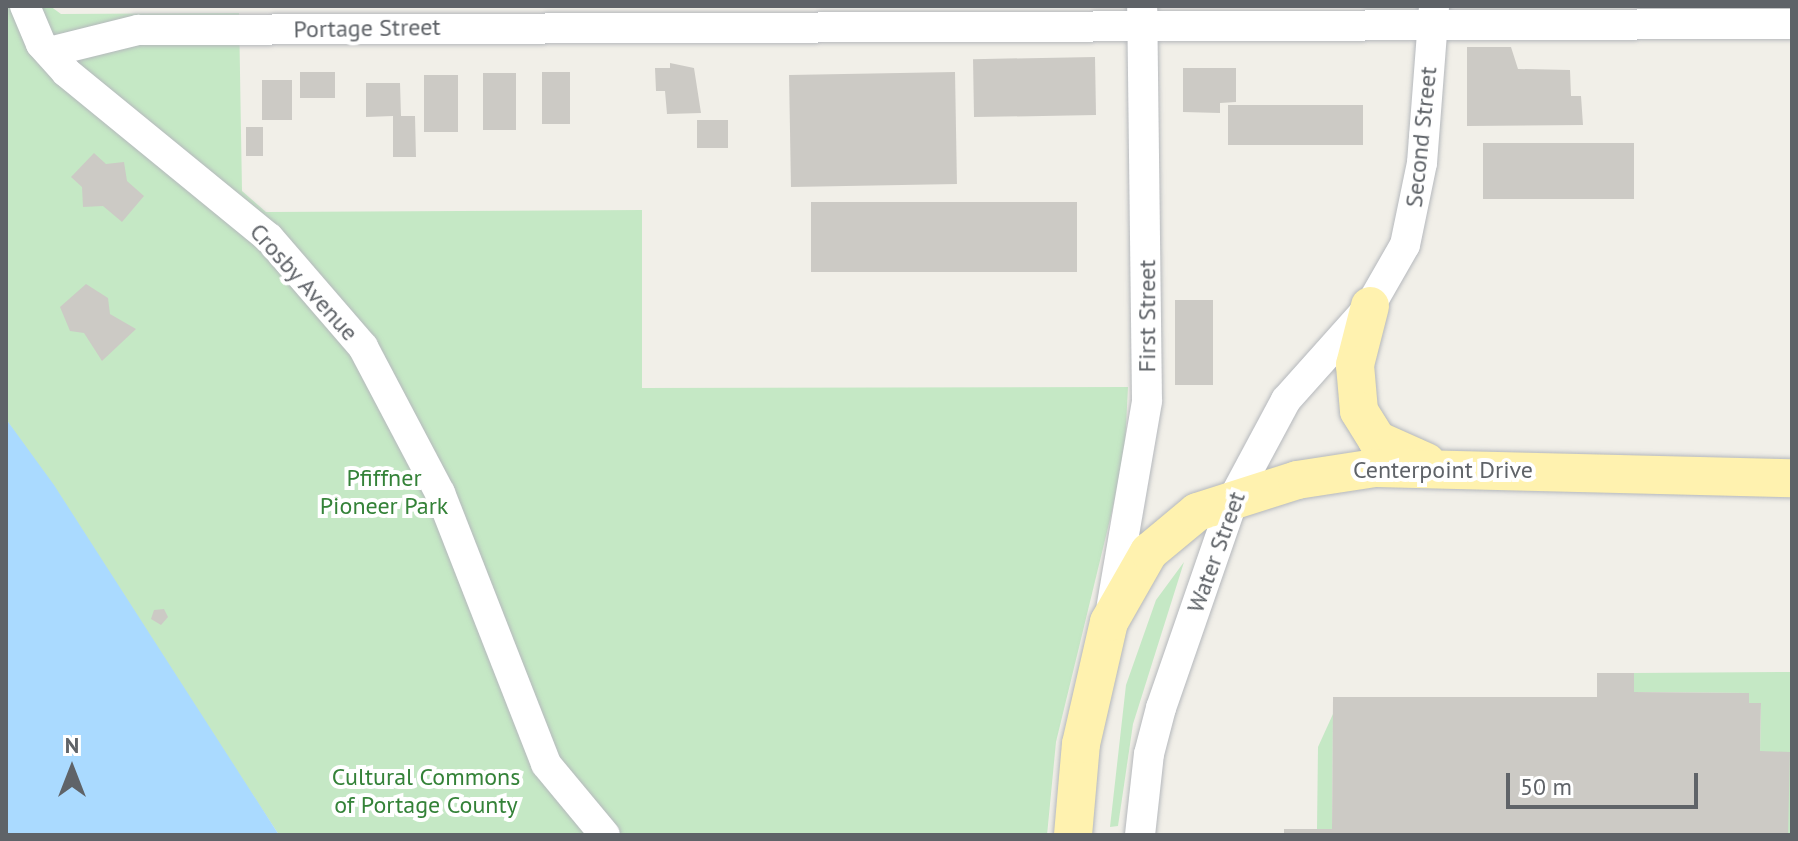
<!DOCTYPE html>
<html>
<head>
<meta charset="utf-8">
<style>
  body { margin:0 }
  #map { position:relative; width:1798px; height:841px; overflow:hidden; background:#f1efe8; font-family:"PT Sans",sans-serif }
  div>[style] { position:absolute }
  .green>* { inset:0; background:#c5e8c5 }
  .water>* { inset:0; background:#aadaff }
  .building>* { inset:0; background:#cccac5; transform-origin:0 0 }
  .roads { filter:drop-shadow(0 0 2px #b5b8bc) drop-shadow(0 0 2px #b5b8bc) }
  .minor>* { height:30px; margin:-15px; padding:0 15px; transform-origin:15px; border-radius:15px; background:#fff }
  .major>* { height:38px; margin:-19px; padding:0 19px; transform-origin:19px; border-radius:19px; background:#fff2af }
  span { translate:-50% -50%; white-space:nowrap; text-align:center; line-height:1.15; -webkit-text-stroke:8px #fff; paint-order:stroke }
  .street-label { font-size:24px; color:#5f6368 }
  .park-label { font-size:24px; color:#348238 }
  .frame { position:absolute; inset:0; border:8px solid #5f6368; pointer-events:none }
  .north { position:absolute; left:32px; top:729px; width:80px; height:80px; -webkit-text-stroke:6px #fff; paint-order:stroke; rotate:0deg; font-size:22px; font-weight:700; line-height:32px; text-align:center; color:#5f6368 }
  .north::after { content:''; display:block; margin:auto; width:28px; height:36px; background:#5f6368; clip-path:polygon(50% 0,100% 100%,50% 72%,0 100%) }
  .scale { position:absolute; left:1506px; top:773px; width:192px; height:36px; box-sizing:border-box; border:4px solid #5f6368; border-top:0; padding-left:10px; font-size:24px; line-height:28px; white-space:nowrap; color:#5f6368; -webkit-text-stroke:6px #fff; paint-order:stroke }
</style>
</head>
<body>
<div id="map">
  <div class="green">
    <div style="clip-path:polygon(6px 6px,50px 6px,61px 14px,239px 13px,242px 191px,266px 212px,642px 210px,642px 388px,1128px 387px,1125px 446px,1113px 507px,1056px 742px,1047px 835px,279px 835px,6px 419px)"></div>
    <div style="clip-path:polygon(1184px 562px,1133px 724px,1118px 826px,1110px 827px,1126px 685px,1156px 600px)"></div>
    <div style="clip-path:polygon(1792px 672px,1792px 835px,1788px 835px,1760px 751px,1761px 703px,1749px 703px,1749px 693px,1634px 692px,1634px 673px)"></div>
    <div style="clip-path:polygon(1333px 714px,1332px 829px,1317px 829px,1318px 747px)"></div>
  </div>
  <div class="water">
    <div style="clip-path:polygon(6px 419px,54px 485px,279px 835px,6px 835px)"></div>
  </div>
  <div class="building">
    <div style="clip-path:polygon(1467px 47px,1511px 47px,1518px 69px,1570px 70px,1571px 96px,1581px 96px,1583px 125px,1467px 126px)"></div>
    <div style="left:1095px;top:57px;width:58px;height:122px;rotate:89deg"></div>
    <div style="clip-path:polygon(670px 63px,694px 68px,701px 113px,667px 114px,665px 91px,656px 91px,655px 68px,670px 68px)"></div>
    <div style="clip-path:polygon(1183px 68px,1236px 68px,1236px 102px,1220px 103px,1220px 113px,1183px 112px)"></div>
    <div style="left:300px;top:72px;width:35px;height:26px"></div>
    <div style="left:542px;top:72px;width:28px;height:52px"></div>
    <div style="left:955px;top:72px;width:112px;height:166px;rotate:89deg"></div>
    <div style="left:483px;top:73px;width:33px;height:57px"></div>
    <div style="left:424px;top:75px;width:34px;height:57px"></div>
    <div style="left:262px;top:80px;width:30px;height:40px"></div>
    <div style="clip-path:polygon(366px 83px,400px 83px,401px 116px,415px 116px,416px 157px,393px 157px,393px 116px,366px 117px)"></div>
    <div style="left:1363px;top:105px;width:40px;height:135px;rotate:90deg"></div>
    <div style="left:728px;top:120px;width:28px;height:31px;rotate:90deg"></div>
    <div style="left:246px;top:127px;width:17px;height:29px"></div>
    <div style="left:1483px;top:143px;width:151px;height:56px"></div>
    <div style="clip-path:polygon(94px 153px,106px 164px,124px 162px,127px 181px,144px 196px,122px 222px,103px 206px,83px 207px,82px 187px,71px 177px)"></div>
    <div style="left:1077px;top:202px;width:70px;height:266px;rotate:90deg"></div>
    <div style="clip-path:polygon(86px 284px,108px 298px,110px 314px,136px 329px,102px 361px,84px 333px,70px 331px,60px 307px)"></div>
    <div style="left:1175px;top:300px;width:38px;height:85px"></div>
    <div style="clip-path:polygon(164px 609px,168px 617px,161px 625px,151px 619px,154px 610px)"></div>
    <div style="clip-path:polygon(1597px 673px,1634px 673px,1634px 692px,1749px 693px,1749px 703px,1761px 703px,1760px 751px,1790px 752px,1788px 835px,1284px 835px,1284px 829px,1332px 829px,1333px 697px,1597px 697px)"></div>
  </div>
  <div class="roads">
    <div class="minor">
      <div style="left:25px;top:6px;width:41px;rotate:67.2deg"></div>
      <div style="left:41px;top:44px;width:38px;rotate:48deg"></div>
      <div style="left:66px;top:72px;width:262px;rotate:39.3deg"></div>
      <div style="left:269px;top:238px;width:144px;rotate:49.2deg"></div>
      <div style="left:363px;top:347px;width:165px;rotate:62.2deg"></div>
      <div style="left:440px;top:493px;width:291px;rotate:68.6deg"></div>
      <div style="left:546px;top:764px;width:92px;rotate:50.3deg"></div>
      <div style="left:49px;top:52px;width:92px;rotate:-13.9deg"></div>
      <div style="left:138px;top:30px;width:1654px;rotate:-0.21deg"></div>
      <div style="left:1112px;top:604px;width:206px;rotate:-80.2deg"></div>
      <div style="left:1147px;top:401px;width:395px;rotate:-90.7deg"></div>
      <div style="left:1140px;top:835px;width:81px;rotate:-83.7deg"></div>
      <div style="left:1149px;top:754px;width:48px;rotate:-75.4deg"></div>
      <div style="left:1161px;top:708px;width:223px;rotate:-70.9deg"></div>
      <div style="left:1234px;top:497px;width:110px;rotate:-61.8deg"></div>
      <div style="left:1286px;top:400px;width:126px;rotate:-48.2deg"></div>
      <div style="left:1370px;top:306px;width:70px;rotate:-60.2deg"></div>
      <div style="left:1405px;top:245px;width:84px;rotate:-78.3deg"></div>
      <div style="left:1422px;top:163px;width:157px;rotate:-85.6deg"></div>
    </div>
    <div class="major">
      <div style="left:1370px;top:306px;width:61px;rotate:104.3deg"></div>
      <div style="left:1355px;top:365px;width:46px;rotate:85deg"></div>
      <div style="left:1359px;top:411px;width:34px;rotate:58deg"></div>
      <div style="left:1377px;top:440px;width:54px;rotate:24.2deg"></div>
      <div style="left:1073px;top:835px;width:91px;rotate:-85deg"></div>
      <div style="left:1081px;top:744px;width:125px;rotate:-77.1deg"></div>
      <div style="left:1109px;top:622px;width:81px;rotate:-60.3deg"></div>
      <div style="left:1149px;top:552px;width:62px;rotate:-39.8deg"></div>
      <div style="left:1197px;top:512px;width:105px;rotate:-17.7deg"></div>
      <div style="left:1297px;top:480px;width:79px;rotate:-8.7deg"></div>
      <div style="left:1375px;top:468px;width:417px;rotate:1.4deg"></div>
    </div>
  </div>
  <div class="street-label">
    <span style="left:367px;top:28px;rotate:-1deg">Portage Street</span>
    <span style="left:1421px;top:137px;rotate:-84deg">Second Street</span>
    <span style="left:304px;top:282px;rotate:48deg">Crosby Avenue</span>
    <span style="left:1147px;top:316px;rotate:-90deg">First Street</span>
    <span style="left:1443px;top:470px">Centerpoint Drive</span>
    <span style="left:1216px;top:552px;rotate:-70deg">Water Street</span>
  </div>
  <div class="park-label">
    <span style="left:384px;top:492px">Pfiffner<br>Pioneer Park</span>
    <span style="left:426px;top:791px">Cultural Commons<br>of Portage County</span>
  </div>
  <div class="frame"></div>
  <div class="north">N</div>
  <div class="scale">50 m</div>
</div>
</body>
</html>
